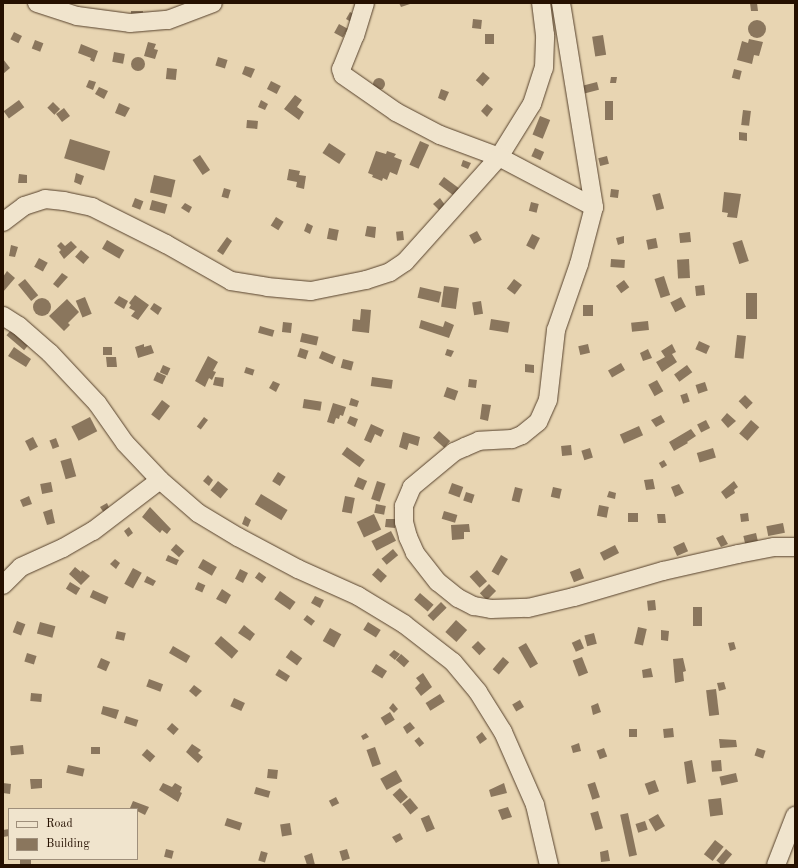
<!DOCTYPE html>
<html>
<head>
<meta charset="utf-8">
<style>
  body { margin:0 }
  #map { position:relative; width:798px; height:868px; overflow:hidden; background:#e8d5b2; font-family:"Old Standard TT",serif }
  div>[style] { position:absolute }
  .building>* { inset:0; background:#8a765d; transform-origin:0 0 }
  .round { border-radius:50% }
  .roads { filter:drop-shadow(0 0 1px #56412c) drop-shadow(0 0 1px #56412c) }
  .minor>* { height:18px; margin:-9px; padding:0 9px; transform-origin:9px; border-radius:9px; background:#f0e4cd }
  span { translate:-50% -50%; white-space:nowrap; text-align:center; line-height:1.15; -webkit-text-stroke:3px #f0e4cd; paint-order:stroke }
  .frame { position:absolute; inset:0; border:4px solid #251000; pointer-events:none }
  .legend { position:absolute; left:8px; top:808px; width:130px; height:52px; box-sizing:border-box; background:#f0e4cd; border:1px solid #9f8f7b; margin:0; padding:5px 7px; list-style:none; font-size:12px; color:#251000 }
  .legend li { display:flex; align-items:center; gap:8px; height:20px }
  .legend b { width:20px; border:1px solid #9f8f7b }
</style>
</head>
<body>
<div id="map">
  <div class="building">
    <div style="clip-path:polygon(399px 3px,413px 3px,401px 7px)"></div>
    <div style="clip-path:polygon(750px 3px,757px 3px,758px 11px,751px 11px)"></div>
    <div style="left:131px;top:11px;width:12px;height:7px"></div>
    <div style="clip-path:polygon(350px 12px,356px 15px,353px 23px,346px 19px)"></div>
    <div style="left:473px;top:19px;width:9px;height:9px;rotate:6deg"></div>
    <div class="round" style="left:748px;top:20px;width:18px;height:18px"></div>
    <div style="left:339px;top:24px;width:10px;height:10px;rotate:29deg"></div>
    <div style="left:14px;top:32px;width:9px;height:8px;rotate:27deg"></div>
    <div style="left:485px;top:34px;width:9px;height:10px"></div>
    <div style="left:603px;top:35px;width:20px;height:11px;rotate:81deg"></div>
    <div style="clip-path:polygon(749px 39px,763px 42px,759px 56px,754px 55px,752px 64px,737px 60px,742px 41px,748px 43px)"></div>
    <div style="left:35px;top:40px;width:9px;height:9px;rotate:21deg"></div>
    <div style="clip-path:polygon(148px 42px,156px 44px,154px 49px,158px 50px,155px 59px,144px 56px)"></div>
    <div style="clip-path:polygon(81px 44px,98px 51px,94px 62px,90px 60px,91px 58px,78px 53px)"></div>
    <div style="left:114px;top:52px;width:11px;height:10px;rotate:10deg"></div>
    <div class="round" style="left:131px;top:57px;width:14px;height:14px"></div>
    <div style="left:218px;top:57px;width:10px;height:9px;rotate:17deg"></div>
    <div style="clip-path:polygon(3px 59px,10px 68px,3px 74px)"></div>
    <div style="clip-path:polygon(245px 66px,255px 69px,251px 78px,242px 74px)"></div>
    <div style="left:167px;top:68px;width:10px;height:11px;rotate:6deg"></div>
    <div style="left:734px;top:69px;width:8px;height:9px;rotate:14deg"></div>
    <div style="left:483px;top:72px;width:9px;height:11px;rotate:41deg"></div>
    <div style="clip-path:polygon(611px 77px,617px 77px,616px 83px,610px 83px)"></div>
    <div class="round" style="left:373px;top:78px;width:12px;height:12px"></div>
    <div style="clip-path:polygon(89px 80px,96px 82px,93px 90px,86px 87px)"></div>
    <div style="left:271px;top:81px;width:11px;height:9px;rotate:27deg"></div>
    <div style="left:597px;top:82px;width:8px;height:15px;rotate:76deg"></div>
    <div style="clip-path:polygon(99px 87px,108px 91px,104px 99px,95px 94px)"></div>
    <div style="clip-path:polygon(441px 89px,449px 92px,445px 101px,438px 98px)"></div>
    <div style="clip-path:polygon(295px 95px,302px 100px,297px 107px,304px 112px,299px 120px,284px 109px)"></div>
    <div style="left:19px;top:100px;width:9px;height:19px;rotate:54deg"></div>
    <div style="clip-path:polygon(261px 100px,268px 104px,265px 110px,258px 107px)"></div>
    <div style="left:605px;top:101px;width:8px;height:19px"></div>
    <div style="left:53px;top:102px;width:10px;height:8px;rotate:45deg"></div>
    <div style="clip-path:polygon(119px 103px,130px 108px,125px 117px,115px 113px)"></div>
    <div style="clip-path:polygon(487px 104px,493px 109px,487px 117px,481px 111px)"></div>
    <div style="left:64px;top:108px;width:10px;height:10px;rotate:53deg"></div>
    <div style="left:743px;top:110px;width:8px;height:15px;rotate:7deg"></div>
    <div style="left:540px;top:116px;width:11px;height:20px;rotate:22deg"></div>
    <div style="left:247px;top:120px;width:11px;height:8px;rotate:5deg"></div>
    <div style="clip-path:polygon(739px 132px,747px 133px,747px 141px,739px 140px)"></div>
    <div style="left:70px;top:139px;width:42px;height:20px;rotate:17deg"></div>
    <div style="left:420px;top:141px;width:10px;height:26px;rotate:24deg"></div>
    <div style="left:329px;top:143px;width:20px;height:12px;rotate:33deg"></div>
    <div style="left:535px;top:148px;width:10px;height:9px;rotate:24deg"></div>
    <div style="clip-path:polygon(376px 151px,386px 154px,387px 151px,396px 154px,394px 157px,402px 160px,397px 175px,390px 172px,387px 180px,383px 178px,382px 181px,372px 177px,373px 175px,368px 173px)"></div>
    <div style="left:200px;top:155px;width:18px;height:9px;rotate:56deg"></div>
    <div style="left:607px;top:156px;width:8px;height:9px;rotate:76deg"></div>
    <div style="clip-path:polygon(463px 160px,471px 163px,468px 169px,461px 166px)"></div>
    <div style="clip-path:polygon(289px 169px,300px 171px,299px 175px,306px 176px,304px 189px,296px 187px,297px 182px,287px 180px)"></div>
    <div style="clip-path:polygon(76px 173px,84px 176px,81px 185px,74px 182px)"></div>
    <div style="clip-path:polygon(19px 174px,27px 175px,27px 183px,18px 183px)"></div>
    <div style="left:154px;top:175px;width:22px;height:18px;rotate:13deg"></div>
    <div style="left:444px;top:177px;width:20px;height:9px;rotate:37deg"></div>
    <div style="left:224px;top:188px;width:7px;height:9px;rotate:16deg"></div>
    <div style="left:611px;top:189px;width:8px;height:8px;rotate:7deg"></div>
    <div style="clip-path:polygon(724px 192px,741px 194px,737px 218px,727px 217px,728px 213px,722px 212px)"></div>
    <div style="left:660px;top:193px;width:16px;height:8px;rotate:75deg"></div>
    <div style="left:135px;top:198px;width:9px;height:9px;rotate:21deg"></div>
    <div style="clip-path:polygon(440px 198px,445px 205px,439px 210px,433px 204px)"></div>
    <div style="left:152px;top:200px;width:16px;height:10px;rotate:15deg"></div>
    <div style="left:531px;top:202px;width:8px;height:9px;rotate:14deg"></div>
    <div style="clip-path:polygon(185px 203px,192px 207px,189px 213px,181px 208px)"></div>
    <div style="left:276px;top:217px;width:9px;height:10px;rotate:32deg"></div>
    <div style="clip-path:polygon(307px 223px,313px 226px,310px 234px,304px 231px)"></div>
    <div style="clip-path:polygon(367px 226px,376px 227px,375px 238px,365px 236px)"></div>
    <div style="left:329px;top:228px;width:10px;height:11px;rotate:11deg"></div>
    <div style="left:403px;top:231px;width:9px;height:7px;rotate:84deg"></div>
    <div style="left:477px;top:231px;width:10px;height:9px;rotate:61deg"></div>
    <div style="left:690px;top:232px;width:10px;height:11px;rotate:84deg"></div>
    <div style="left:532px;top:234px;width:9px;height:13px;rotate:27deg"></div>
    <div style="clip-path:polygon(624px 236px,624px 243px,618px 245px,616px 238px)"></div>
    <div style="clip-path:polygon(227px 237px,232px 241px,223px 255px,217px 251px)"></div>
    <div style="left:656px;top:238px;width:10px;height:10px;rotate:79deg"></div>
    <div style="left:107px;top:240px;width:20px;height:10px;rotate:30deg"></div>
    <div style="left:742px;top:240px;width:22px;height:10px;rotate:72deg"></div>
    <div style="clip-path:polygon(71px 241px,77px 247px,64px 259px,59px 252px,61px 250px,57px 246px,61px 242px,65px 246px)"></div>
    <div style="clip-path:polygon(11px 245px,18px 247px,15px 257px,9px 256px)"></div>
    <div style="left:81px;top:250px;width:11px;height:9px;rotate:41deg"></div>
    <div style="left:39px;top:258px;width:10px;height:10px;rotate:29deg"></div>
    <div style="left:611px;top:259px;width:14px;height:8px;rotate:4deg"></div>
    <div style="left:689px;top:259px;width:19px;height:12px;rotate:87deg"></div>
    <div style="clip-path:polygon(7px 271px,15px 278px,3px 292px,3px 277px)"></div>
    <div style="clip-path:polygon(62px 273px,68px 277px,58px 288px,53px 284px)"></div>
    <div style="left:664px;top:276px;width:20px;height:10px;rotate:72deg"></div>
    <div style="left:25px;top:279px;width:21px;height:9px;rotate:51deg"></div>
    <div style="left:514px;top:279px;width:10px;height:12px;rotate:37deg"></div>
    <div style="left:624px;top:280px;width:9px;height:10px;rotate:54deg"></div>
    <div style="left:704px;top:285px;width:10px;height:9px;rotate:84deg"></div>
    <div style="left:444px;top:286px;width:15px;height:21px;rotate:8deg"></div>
    <div style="left:420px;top:287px;width:22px;height:11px;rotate:13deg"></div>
    <div style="left:746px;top:293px;width:11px;height:26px"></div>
    <div style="clip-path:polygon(135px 295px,149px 305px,138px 320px,131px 316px,135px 311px,129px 308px,131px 305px,129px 303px)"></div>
    <div style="clip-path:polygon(119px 296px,128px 301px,124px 309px,114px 303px)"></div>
    <div style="left:85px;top:297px;width:18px;height:10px;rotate:68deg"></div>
    <div style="left:681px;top:297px;width:11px;height:12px;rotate:63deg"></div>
    <div class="round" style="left:33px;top:298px;width:18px;height:18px"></div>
    <div style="clip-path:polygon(67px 299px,79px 312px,68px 323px,70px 325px,64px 331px,49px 316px)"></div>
    <div style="left:481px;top:301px;width:13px;height:9px;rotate:81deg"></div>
    <div style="clip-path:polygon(154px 303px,162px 308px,158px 315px,150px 309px)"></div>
    <div style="left:583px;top:305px;width:10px;height:11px"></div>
    <div style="clip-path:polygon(361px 309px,371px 310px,369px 333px,352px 331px,353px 319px,360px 320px)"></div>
    <div style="left:491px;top:319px;width:19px;height:11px;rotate:9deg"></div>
    <div style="clip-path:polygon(421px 320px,443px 327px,445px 321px,454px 325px,449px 338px,419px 328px)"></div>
    <div style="left:648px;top:321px;width:9px;height:17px;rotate:84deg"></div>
    <div style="left:283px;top:322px;width:9px;height:10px;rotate:6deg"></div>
    <div style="left:260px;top:326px;width:15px;height:7px;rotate:16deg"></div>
    <div style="left:11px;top:330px;width:23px;height:7px;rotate:40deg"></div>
    <div style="left:302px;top:333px;width:17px;height:9px;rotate:13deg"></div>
    <div style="left:737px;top:335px;width:9px;height:23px;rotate:6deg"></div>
    <div style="left:699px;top:341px;width:12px;height:9px;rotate:24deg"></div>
    <div style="clip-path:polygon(144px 344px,144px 347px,151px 345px,154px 353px,138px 358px,135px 347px)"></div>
    <div style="left:588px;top:344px;width:9px;height:10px;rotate:77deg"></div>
    <div style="clip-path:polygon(672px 344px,676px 352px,672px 354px,677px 362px,662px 372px,656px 362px,665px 357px,661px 351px)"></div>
    <div style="clip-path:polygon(14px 347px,31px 359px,26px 367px,8px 356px)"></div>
    <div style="left:103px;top:347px;width:9px;height:8px"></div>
    <div style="left:300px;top:348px;width:9px;height:9px;rotate:18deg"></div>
    <div style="clip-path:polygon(447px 349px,454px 351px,451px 357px,445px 355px)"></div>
    <div style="clip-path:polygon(648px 349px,652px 358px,643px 361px,640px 353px)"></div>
    <div style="left:322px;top:351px;width:15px;height:8px;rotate:23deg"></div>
    <div style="clip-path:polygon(208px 356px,218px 362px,213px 371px,216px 372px,212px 380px,209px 378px,205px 387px,195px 381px)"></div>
    <div style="clip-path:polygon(106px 357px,116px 357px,117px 367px,107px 367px)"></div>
    <div style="left:343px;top:359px;width:11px;height:9px;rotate:15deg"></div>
    <div style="left:621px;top:363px;width:8px;height:15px;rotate:60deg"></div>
    <div style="clip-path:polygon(525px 364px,534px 365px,534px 373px,525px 372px)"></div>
    <div style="left:163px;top:365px;width:8px;height:8px;rotate:23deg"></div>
    <div style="left:687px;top:365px;width:9px;height:16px;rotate:54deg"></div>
    <div style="left:246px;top:367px;width:9px;height:6px;rotate:18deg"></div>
    <div style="left:157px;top:372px;width:10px;height:9px;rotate:24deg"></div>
    <div style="clip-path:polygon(215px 377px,224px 378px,223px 387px,213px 385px)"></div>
    <div style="left:372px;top:377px;width:21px;height:9px;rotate:8deg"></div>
    <div style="left:469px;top:379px;width:8px;height:8px;rotate:7deg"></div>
    <div style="left:657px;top:380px;width:13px;height:10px;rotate:61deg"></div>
    <div style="clip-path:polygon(273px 381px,280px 384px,276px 392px,269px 388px)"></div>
    <div style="left:705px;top:382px;width:9px;height:10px;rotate:72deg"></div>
    <div style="left:447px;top:387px;width:12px;height:10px;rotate:20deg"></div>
    <div style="left:687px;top:393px;width:9px;height:7px;rotate:72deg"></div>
    <div style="left:745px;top:395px;width:11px;height:9px;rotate:45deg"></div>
    <div style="clip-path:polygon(351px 398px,359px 401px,357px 407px,349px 405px)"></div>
    <div style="left:304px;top:399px;width:18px;height:9px;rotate:9deg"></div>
    <div style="left:162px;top:400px;width:10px;height:18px;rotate:37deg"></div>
    <div style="clip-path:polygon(333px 403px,346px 407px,343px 416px,340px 415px,339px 419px,336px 418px,334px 424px,327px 422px)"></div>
    <div style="clip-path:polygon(482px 404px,491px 405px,488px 421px,480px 419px)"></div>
    <div style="clip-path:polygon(727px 413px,736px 421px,728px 428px,721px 420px)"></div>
    <div style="clip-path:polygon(661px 415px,665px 422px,656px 427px,651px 420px)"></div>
    <div style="clip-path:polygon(350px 416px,358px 419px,355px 427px,347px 423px)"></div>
    <div style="left:90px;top:417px;width:16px;height:21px;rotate:63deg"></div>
    <div style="left:204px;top:417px;width:5px;height:12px;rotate:37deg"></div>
    <div style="left:706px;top:420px;width:9px;height:10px;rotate:63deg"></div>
    <div style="left:751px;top:420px;width:11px;height:18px;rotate:41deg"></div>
    <div style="clip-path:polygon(371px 424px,384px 430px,381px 437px,375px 434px,371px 443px,364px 440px)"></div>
    <div style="left:639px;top:426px;width:10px;height:21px;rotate:66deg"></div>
    <div style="clip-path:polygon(691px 429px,696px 436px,687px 442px,688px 443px,674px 451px,669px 442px)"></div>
    <div style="left:439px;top:431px;width:15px;height:9px;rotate:42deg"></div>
    <div style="clip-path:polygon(403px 432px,420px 437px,418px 446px,409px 443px,407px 450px,399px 447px)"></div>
    <div style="left:33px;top:437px;width:11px;height:9px;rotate:63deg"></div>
    <div style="left:56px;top:438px;width:9px;height:7px;rotate:69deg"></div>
    <div style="left:571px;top:445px;width:10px;height:10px;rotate:84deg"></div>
    <div style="left:347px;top:447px;width:22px;height:9px;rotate:36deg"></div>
    <div style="left:590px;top:448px;width:10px;height:9px;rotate:73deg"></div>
    <div style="left:713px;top:448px;width:10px;height:17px;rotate:73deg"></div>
    <div style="left:71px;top:458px;width:19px;height:11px;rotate:74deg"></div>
    <div style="left:664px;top:460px;width:6px;height:6px;rotate:59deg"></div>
    <div style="left:278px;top:472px;width:9px;height:11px;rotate:32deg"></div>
    <div style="clip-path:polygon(208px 475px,213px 480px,209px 486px,203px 481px)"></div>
    <div style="left:358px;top:477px;width:10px;height:10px;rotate:24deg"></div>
    <div style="clip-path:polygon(653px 479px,655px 489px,646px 490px,644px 480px)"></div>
    <div style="left:218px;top:481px;width:13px;height:12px;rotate:39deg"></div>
    <div style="left:377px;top:481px;width:9px;height:19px;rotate:18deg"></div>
    <div style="clip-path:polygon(734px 481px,738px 487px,734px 490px,735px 493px,726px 499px,721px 492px)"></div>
    <div style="left:51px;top:482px;width:10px;height:11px;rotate:79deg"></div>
    <div style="left:452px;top:483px;width:12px;height:11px;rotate:20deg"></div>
    <div style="clip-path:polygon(679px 484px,684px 493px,675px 497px,671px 487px)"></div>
    <div style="left:515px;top:487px;width:8px;height:14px;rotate:14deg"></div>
    <div style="left:553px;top:487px;width:9px;height:10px;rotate:13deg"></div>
    <div style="clip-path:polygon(609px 491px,616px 493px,615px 499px,607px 497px)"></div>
    <div style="left:466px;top:492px;width:9px;height:9px;rotate:18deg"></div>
    <div style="left:261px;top:494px;width:31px;height:12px;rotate:31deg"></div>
    <div style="clip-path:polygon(29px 496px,32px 504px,23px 507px,20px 500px)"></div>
    <div style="left:345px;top:496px;width:10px;height:16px;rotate:11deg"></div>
    <div style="clip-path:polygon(107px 503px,110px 510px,104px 513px,100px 507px)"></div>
    <div style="left:376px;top:504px;width:10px;height:9px;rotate:11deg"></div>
    <div style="left:599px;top:505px;width:10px;height:11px;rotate:11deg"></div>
    <div style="clip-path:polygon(150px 507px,171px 529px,167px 534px,162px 530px,160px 533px,142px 517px)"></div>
    <div style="clip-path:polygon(52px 509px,55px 523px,47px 525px,43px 512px)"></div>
    <div style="left:444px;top:511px;width:14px;height:8px;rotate:17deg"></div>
    <div style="left:638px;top:513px;width:9px;height:10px;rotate:90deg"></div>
    <div style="left:748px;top:513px;width:8px;height:8px;rotate:83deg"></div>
    <div style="left:374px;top:514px;width:17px;height:19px;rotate:65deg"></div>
    <div style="clip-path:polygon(657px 514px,665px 514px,666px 523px,658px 523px)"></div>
    <div style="clip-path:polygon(245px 516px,251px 520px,248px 527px,242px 524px)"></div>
    <div style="clip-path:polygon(386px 519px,395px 519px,395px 528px,385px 527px)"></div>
    <div style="left:783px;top:523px;width:10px;height:17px;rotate:79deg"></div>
    <div style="clip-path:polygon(469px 524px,470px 532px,464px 532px,464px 539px,452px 540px,451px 525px)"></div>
    <div style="clip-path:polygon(129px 527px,133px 533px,128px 537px,124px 531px)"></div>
    <div style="left:391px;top:531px;width:11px;height:22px;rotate:63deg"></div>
    <div style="left:756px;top:533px;width:13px;height:13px;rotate:77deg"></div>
    <div style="clip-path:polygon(723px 535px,728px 544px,721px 547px,716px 538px)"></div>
    <div style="left:684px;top:542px;width:10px;height:12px;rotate:66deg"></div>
    <div style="left:176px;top:544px;width:11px;height:8px;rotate:41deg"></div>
    <div style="left:615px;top:545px;width:9px;height:17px;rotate:63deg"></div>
    <div style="left:393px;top:549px;width:8px;height:15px;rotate:50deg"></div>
    <div style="left:168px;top:555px;width:12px;height:6px;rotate:24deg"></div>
    <div style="left:501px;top:555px;width:8px;height:19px;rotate:30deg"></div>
    <div style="clip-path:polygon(115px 559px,120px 563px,116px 569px,110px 564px)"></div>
    <div style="left:203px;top:559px;width:16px;height:10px;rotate:30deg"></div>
    <div style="clip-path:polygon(75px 567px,81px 572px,82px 570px,90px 576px,81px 585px,69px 574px)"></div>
    <div style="left:133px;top:568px;width:10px;height:18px;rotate:29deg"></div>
    <div style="left:378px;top:568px;width:12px;height:9px;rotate:42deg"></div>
    <div style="left:580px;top:568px;width:11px;height:11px;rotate:68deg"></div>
    <div style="left:240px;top:569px;width:9px;height:11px;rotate:27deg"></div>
    <div style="left:477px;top:570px;width:15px;height:10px;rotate:48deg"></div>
    <div style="left:259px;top:572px;width:9px;height:7px;rotate:36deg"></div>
    <div style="clip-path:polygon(147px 576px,156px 581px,153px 586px,144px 582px)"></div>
    <div style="left:70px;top:582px;width:12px;height:8px;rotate:31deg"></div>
    <div style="left:198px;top:582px;width:8px;height:8px;rotate:23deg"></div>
    <div style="left:489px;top:584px;width:10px;height:13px;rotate:45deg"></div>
    <div style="clip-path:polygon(222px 589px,231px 595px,226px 604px,216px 599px)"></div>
    <div style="left:93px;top:590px;width:17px;height:8px;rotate:24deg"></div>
    <div style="left:280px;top:591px;width:19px;height:10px;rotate:35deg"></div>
    <div style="left:420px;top:593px;width:18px;height:9px;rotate:41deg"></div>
    <div style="clip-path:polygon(315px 596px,324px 600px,320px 608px,311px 603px)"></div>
    <div style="left:655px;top:600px;width:10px;height:8px;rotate:84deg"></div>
    <div style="left:441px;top:602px;width:8px;height:19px;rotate:45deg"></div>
    <div style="left:693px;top:607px;width:9px;height:19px"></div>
    <div style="left:307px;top:615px;width:10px;height:6px;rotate:37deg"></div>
    <div style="left:456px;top:620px;width:15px;height:16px;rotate:42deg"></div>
    <div style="left:17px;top:621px;width:9px;height:12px;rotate:21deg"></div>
    <div style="left:40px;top:622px;width:16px;height:12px;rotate:15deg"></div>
    <div style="left:368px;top:622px;width:15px;height:9px;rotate:32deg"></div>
    <div style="clip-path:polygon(244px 625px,255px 634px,250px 641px,238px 633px)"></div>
    <div style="left:638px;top:627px;width:9px;height:17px;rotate:13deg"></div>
    <div style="left:330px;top:628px;width:13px;height:15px;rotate:29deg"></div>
    <div style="clip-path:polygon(661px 630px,669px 631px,668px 641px,661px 640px)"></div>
    <div style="left:117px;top:631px;width:9px;height:8px;rotate:13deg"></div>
    <div style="left:594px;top:633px;width:11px;height:10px;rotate:75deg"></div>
    <div style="left:221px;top:636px;width:23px;height:10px;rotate:41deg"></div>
    <div style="left:580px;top:639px;width:10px;height:9px;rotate:66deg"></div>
    <div style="left:478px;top:641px;width:11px;height:9px;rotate:45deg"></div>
    <div style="clip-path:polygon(734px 642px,736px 649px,730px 651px,728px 643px)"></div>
    <div style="left:526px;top:643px;width:24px;height:9px;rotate:60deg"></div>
    <div style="left:173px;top:646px;width:20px;height:8px;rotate:30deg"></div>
    <div style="left:291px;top:650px;width:14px;height:9px;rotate:36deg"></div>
    <div style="clip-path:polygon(394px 650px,400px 654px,395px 660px,389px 655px)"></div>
    <div style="left:27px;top:653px;width:10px;height:9px;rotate:17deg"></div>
    <div style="left:401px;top:654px;width:11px;height:8px;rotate:41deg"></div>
    <div style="left:503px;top:657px;width:8px;height:16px;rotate:40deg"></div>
    <div style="left:582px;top:657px;width:17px;height:10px;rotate:69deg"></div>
    <div style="left:101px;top:658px;width:10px;height:10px;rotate:24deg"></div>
    <div style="clip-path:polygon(683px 658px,686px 671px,683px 672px,684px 681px,675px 683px,673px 659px)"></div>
    <div style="left:376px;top:664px;width:13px;height:9px;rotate:32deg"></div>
    <div style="clip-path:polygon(651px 668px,653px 677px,643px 678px,642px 670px)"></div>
    <div style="left:279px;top:669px;width:13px;height:7px;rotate:32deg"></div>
    <div style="clip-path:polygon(423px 673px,432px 687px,421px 696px,415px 688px,420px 683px,416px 678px)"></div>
    <div style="left:149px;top:679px;width:15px;height:8px;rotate:20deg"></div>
    <div style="clip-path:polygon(724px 682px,726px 689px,719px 691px,717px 683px)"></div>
    <div style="clip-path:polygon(194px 685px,202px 691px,196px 697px,189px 691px)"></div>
    <div style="left:716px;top:689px;width:26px;height:10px;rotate:83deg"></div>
    <div style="left:31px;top:693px;width:11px;height:8px;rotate:5deg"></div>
    <div style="left:440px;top:694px;width:9px;height:17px;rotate:58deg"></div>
    <div style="left:234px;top:698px;width:12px;height:9px;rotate:24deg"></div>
    <div style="left:520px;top:700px;width:8px;height:9px;rotate:60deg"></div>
    <div style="clip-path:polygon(393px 703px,398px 709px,394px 713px,389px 708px)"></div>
    <div style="clip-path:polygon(598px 703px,601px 712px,593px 715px,591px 706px)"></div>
    <div style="clip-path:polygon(103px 706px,119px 710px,116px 719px,101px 714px)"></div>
    <div style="left:390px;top:712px;width:9px;height:11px;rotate:58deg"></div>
    <div style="left:126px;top:716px;width:13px;height:7px;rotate:18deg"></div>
    <div style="clip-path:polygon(410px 722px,415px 728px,407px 734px,403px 727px)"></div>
    <div style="left:172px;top:723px;width:9px;height:8px;rotate:41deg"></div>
    <div style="left:673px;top:728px;width:9px;height:10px;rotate:84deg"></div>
    <div style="left:629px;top:729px;width:8px;height:8px"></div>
    <div style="clip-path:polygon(482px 732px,487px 739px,480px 744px,476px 737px)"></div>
    <div style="clip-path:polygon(366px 733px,369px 737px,363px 740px,361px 736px)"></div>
    <div style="left:419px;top:737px;width:8px;height:6px;rotate:50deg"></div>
    <div style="clip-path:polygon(719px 739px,736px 740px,737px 747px,720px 748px)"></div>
    <div style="clip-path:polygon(579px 743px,581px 751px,573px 753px,571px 746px)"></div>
    <div style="clip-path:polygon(192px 744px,201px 750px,198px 753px,203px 757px,198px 763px,186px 752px)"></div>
    <div style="left:23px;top:745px;width:9px;height:13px;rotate:84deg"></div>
    <div style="left:91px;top:747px;width:9px;height:7px"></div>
    <div style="left:375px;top:747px;width:18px;height:9px;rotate:71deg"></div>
    <div style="left:604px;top:748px;width:9px;height:8px;rotate:69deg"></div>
    <div style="left:757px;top:748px;width:9px;height:8px;rotate:18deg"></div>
    <div style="left:147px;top:749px;width:11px;height:8px;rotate:41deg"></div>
    <div style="clip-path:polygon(692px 760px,696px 782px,687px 784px,684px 762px)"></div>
    <div style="left:721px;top:760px;width:11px;height:10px;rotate:85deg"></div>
    <div style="left:68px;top:765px;width:17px;height:8px;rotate:13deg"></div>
    <div style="left:268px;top:769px;width:10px;height:9px;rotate:6deg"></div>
    <div style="left:396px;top:770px;width:13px;height:18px;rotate:61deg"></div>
    <div style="left:736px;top:773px;width:9px;height:17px;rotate:77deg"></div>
    <div style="clip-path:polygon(30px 779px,42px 779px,42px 788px,31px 789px)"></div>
    <div style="left:655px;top:780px;width:12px;height:11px;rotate:70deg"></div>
    <div style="left:595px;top:782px;width:16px;height:8px;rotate:72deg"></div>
    <div style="clip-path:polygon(3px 783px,11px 784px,10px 794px,3px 793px)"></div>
    <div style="clip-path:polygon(163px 783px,172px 787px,175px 783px,182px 787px,180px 792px,182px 793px,178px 802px,159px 790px)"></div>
    <div style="clip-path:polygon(504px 783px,507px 793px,491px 797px,489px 790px)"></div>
    <div style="left:256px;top:787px;width:15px;height:7px;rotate:16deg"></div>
    <div style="left:400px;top:788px;width:12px;height:10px;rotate:48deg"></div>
    <div style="left:336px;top:797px;width:7px;height:8px;rotate:63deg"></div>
    <div style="left:410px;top:798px;width:13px;height:10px;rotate:51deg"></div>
    <div style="left:721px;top:798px;width:17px;height:13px;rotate:83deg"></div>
    <div style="clip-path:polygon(133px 801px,149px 807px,145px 815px,137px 811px,137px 809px,130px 808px)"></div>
    <div style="clip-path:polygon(508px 807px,512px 817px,502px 820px,498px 810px)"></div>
    <div style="left:598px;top:811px;width:18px;height:8px;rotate:74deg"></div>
    <div style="left:628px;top:813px;width:43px;height:8px;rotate:78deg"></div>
    <div style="left:658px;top:814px;width:14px;height:11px;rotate:60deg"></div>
    <div style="left:429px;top:815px;width:15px;height:9px;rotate:67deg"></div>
    <div style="left:227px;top:818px;width:16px;height:8px;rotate:18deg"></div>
    <div style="left:645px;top:821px;width:9px;height:10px;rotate:72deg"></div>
    <div style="left:290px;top:823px;width:12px;height:10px;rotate:81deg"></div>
    <div style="clip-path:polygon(9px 829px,9px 836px,3px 837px,3px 830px)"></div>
    <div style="clip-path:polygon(400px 833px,403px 839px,396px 843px,392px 837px)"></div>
    <div style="left:715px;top:840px;width:11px;height:18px;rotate:38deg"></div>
    <div style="left:166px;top:849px;width:8px;height:8px;rotate:14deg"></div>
    <div style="left:347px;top:849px;width:10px;height:8px;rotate:73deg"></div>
    <div style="left:726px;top:849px;width:8px;height:15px;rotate:40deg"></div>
    <div style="clip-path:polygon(608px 850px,610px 861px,601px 862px,600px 852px)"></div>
    <div style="left:261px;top:851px;width:7px;height:10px;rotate:16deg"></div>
    <div style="clip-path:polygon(312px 853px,315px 865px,307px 865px,304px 856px)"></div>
    <div style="left:20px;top:859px;width:11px;height:6px"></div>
  </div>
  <div class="roads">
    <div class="minor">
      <div style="left:37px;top:3px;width:42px;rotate:18deg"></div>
      <div style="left:77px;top:16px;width:53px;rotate:7.5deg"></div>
      <div style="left:130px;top:23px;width:38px;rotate:-5deg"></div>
      <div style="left:168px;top:20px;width:48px;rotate:-20.7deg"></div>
      <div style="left:365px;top:3px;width:34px;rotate:107deg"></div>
      <div style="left:355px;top:35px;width:37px;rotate:112deg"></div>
      <div style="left:341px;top:69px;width:6px;rotate:72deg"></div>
      <div style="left:343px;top:75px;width:65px;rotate:34.9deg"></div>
      <div style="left:396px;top:112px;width:50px;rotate:27.6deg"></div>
      <div style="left:440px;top:135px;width:63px;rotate:20.4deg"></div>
      <div style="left:499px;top:157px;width:62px;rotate:-58.1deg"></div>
      <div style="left:532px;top:104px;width:38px;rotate:-72deg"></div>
      <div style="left:544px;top:68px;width:33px;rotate:-88deg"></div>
      <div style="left:545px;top:35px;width:32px;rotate:-97deg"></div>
      <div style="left:561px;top:3px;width:207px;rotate:80.8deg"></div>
      <div style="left:594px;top:207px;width:59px;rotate:104.7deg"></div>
      <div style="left:579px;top:264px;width:70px;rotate:109.2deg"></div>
      <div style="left:556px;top:330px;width:70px;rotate:96.5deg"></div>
      <div style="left:548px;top:400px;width:24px;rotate:114deg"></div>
      <div style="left:538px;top:422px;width:21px;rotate:141deg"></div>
      <div style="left:522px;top:435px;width:11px;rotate:158deg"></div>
      <div style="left:512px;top:439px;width:33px;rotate:177deg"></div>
      <div style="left:479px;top:441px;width:15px;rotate:157deg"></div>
      <div style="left:465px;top:447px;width:12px;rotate:156deg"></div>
      <div style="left:454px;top:452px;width:55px;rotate:140.2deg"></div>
      <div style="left:412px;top:487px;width:21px;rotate:113deg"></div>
      <div style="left:404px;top:506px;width:16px;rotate:90deg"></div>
      <div style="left:404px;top:522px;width:16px;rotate:75deg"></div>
      <div style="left:408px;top:537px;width:17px;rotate:66deg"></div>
      <div style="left:415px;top:553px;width:37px;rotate:52deg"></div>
      <div style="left:438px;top:582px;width:26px;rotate:39deg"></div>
      <div style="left:458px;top:598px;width:18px;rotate:27deg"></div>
      <div style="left:474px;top:606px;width:17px;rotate:10deg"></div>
      <div style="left:491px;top:609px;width:37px;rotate:-2deg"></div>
      <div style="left:528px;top:608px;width:47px;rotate:-13.4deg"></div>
      <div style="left:574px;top:597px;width:93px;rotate:-16.3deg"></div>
      <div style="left:663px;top:571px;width:77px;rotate:-12.8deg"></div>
      <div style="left:738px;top:554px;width:37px;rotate:-11deg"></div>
      <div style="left:774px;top:547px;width:21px"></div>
      <div style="left:3px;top:222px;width:26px;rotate:-37deg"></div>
      <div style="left:24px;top:206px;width:22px;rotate:-18deg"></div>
      <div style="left:45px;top:199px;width:19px;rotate:6deg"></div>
      <div style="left:64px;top:201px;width:29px;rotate:12deg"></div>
      <div style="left:92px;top:207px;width:83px;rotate:26.6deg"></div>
      <div style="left:166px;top:244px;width:75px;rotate:29.6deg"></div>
      <div style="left:231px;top:281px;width:36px;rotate:9deg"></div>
      <div style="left:267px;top:287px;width:44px;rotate:5.2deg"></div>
      <div style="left:311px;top:291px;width:56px;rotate:-11.3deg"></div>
      <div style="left:366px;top:280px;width:25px;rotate:-18deg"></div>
      <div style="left:390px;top:272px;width:18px;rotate:-34deg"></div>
      <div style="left:405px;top:262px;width:141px;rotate:-48.2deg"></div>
      <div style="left:499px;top:157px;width:107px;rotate:27.8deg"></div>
      <div style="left:3px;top:316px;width:19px;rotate:32deg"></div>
      <div style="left:19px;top:326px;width:41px;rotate:41.1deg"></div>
      <div style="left:50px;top:353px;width:69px;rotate:46.8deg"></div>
      <div style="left:97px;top:403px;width:49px;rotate:55deg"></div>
      <div style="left:125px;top:443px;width:51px;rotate:46.6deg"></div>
      <div style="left:160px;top:480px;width:50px;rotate:41deg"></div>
      <div style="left:198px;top:513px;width:47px;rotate:31deg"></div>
      <div style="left:238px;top:537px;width:68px;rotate:28.1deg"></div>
      <div style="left:298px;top:569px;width:66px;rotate:24.2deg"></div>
      <div style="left:358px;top:596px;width:54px;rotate:31.3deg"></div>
      <div style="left:404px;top:624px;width:62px;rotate:37.8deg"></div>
      <div style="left:453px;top:662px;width:39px;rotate:50deg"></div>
      <div style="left:478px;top:692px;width:47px;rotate:58deg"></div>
      <div style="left:503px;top:732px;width:80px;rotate:66.3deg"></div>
      <div style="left:535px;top:805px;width:62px;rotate:76.9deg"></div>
      <div style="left:3px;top:585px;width:25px;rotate:-45deg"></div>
      <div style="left:21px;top:567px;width:46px;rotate:-24.3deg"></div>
      <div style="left:63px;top:548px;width:34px;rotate:-30deg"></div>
      <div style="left:93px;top:531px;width:84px;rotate:-37.3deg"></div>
      <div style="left:776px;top:865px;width:53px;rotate:-68.8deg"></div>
    </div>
  </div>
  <div class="frame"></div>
  <ul class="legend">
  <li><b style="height:5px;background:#f0e4cd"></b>Road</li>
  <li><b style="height:11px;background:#8a765d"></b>Building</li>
  </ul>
</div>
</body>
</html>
